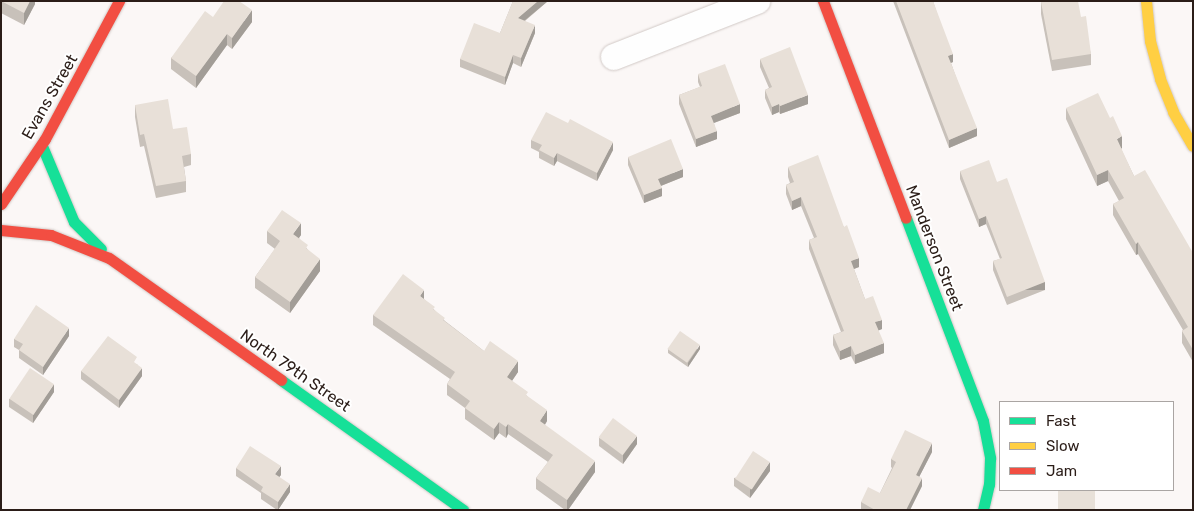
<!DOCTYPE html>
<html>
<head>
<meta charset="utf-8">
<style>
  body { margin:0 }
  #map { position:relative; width:1194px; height:511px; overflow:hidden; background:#fbf7f6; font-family:Rubik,sans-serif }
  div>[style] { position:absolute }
  .roads { filter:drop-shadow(0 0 1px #d1c9c6) drop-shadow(0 0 1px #d1c9c6) }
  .street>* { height:26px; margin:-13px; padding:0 13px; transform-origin:13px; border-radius:13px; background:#fefefe }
  .fast>* { height:11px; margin:-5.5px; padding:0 5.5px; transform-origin:5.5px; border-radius:5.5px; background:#16e098 }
  .slow>* { height:11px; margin:-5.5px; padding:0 5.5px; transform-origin:5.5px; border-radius:5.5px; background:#ffcf43 }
  .jam>* { height:11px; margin:-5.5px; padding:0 5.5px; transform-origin:5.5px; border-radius:5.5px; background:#f24e42 }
  .wall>* { inset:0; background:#c8c1ba }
  .shaded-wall>* { inset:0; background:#a29d97; transform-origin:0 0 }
  .building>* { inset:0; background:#e8e0d8; transform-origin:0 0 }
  span { translate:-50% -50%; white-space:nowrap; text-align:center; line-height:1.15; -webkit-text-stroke:4px #fff; paint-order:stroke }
  .street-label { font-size:16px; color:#2b1d18 }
  .frame { position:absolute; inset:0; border:2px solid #2b1d18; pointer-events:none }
  .legend { position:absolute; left:999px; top:401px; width:175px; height:90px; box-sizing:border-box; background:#fff; border:1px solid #aaa5a3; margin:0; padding:6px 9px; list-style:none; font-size:15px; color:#2b1d18 }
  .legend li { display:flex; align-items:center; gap:10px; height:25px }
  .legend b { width:25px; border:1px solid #aaa5a3 }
</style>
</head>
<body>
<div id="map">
  <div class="roads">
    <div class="street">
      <div style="left:614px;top:57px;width:154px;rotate:-21.4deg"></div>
    </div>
    <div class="fast">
      <div style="left:42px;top:146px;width:82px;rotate:67.2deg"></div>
      <div style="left:74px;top:222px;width:38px;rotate:45deg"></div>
      <div style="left:906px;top:218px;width:217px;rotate:69.2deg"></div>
      <div style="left:983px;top:421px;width:38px;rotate:79deg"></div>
      <div style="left:990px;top:458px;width:26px;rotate:92deg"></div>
      <div style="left:989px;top:484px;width:27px;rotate:103deg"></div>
      <div style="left:281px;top:380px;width:224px;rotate:35.5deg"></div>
    </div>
    <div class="slow">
      <div style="left:1146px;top:1px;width:40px;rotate:84.3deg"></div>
      <div style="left:1150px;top:41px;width:39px;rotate:75deg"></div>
      <div style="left:1160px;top:79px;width:35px;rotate:68deg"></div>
      <div style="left:1173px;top:112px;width:39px;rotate:60deg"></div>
    </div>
    <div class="jam">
      <div style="left:823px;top:1px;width:232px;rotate:69.1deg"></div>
      <div style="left:1px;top:204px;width:78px;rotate:-55.9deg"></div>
      <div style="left:45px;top:139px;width:157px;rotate:-61.8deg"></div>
      <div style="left:1px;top:230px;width:50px;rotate:5.7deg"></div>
      <div style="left:51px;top:235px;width:62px;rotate:21.6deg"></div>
      <div style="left:109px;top:258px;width:211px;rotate:35.3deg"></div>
    </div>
  </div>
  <div class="wall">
    <div style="clip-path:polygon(1px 1px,35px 1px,35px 4px,24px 25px,1px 13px)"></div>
    <div style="clip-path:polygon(513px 1px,548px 1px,525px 21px,535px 33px,521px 67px,513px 63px,505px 85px,460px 67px,460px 59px,500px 33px)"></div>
    <div style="clip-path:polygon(893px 1px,933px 1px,953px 62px,951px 63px,977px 136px,949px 148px)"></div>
    <div style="clip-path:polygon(1041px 2px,1081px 17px,1091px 54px,1091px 65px,1052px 71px,1041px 14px)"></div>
    <div style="clip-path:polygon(213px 17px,252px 22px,232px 49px,227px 45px,196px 88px,171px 69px,171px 58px)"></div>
    <div style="clip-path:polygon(760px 59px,808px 104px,780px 114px,779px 112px,772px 115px,765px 98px,765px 90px,769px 88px,760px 67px)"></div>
    <div style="clip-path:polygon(698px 74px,740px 113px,714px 123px,717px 139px,696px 147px,679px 104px,679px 95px,700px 87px,698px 82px)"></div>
    <div style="clip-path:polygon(135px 105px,173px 129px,191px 154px,191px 165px,184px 167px,186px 181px,186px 192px,156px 198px,144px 146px,140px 147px,135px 117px)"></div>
    <div style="clip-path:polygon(1066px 108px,1122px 148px,1121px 149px,1134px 176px,1193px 253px,1193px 362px,1182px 343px,1182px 331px,1183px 330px,1138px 254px,1136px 255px,1113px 215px,1113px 204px,1119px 201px,1108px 181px,1097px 186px,1066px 119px)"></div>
    <div style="clip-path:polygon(531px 140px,613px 150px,597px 181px,557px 161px,554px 166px,539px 158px,539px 152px,531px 148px)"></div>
    <div style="clip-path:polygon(628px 157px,683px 177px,661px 186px,662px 196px,644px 203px,628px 165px)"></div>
    <div style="clip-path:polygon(788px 167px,844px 227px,859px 267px,854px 269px,865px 299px,882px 329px,878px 330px,884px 353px,855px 364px,851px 356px,840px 360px,833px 345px,833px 335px,841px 332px,809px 249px,809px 240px,814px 238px,801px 206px,792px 210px,786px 194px,786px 185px,790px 183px,788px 177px)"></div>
    <div style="clip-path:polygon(960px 171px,997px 182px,1045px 290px,1007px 305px,993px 270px,993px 261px,1000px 259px,986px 224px,979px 227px,960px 179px)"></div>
    <div style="clip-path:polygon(267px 231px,301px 235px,299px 238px,308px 250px,320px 271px,290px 313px,255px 288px,255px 277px,275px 249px,267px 243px)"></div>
    <div style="clip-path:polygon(424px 299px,445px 321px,484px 351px,518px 372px,512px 381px,528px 397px,547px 421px,545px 425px,595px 472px,568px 510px,565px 510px,536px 489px,536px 478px,548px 462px,508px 434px,506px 438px,499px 433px,494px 440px,465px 419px,465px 408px,447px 395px,447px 384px,450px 379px,373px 325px,373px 315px)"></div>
    <div style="clip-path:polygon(69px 336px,43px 375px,19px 358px,19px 350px,14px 347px,14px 339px)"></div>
    <div style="clip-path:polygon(668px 349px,700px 349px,688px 367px,668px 353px)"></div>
    <div style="clip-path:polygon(137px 364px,142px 376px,119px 408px,81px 379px,81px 371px)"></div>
    <div style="clip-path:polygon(54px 392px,33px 423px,9px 407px,9px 399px)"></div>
    <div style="clip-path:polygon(599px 438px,637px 444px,623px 464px,599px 446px)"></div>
    <div style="clip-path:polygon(932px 452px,919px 477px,922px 486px,910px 510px,861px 510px,861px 502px,880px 493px,892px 468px,891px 467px,891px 459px)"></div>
    <div style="clip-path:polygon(236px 468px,281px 475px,279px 477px,290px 492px,278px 510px,277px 510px,261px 499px,261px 493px,236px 476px)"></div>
    <div style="clip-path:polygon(770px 471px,750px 498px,734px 486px,734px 478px)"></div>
  </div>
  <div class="shaded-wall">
    <div style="clip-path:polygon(30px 1px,35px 1px,35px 4px,24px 25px,24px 13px)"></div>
    <div style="clip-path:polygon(538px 1px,548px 1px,518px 26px,518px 18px)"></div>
    <div style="clip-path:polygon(252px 10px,252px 22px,232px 49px,232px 38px)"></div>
    <div style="clip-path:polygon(535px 25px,535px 33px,521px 67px,521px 58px)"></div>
    <div style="clip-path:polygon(227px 34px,227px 45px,196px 88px,196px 76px)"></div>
    <div style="clip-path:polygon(953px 54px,953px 62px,948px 64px,948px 56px)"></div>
    <div style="clip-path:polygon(513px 55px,513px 63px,505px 85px,505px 77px)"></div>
    <div style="clip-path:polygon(808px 95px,808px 104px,780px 114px,780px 106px)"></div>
    <div style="clip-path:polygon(740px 104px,740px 113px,711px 124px,711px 116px)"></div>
    <div style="clip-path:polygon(779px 104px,779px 112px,772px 115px,772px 107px)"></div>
    <div style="clip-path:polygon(977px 128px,977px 136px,949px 148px,949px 140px)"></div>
    <div style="clip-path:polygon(717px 131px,717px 139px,696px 147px,696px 139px)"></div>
    <div style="clip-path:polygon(1122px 136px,1122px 148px,1117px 151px,1117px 139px)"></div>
    <div style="clip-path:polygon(613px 142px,613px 150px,597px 181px,597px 173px)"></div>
    <div style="clip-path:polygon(557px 153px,557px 161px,554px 166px,554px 158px)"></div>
    <div style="clip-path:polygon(683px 169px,683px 177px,658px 187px,658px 179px)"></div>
    <div style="clip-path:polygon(1108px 170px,1108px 181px,1097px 186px,1097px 175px)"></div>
    <div style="clip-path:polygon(662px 188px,662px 196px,644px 203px,644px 195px)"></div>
    <div style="clip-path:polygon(801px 197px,801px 206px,792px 210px,792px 201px)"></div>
    <div style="clip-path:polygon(986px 216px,986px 224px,979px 227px,979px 219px)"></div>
    <div style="clip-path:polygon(301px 223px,301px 235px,293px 246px,293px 234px)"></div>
    <div style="clip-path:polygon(1138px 242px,1138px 254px,1136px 255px,1136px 244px)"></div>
    <div style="clip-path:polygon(859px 258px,859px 267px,851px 270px,851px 261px)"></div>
    <div style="clip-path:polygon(320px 259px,320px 271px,290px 313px,290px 302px)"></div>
    <div style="left:1045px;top:282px;width:8px;height:41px;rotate:90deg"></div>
    <div style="clip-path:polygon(424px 290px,424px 301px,420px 296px)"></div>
    <div style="clip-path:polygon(882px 320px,882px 329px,875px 332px,875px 322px)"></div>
    <div style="clip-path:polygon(69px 328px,69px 336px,43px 375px,43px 367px)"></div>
    <div style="clip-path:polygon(884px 343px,884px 353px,855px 364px,855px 355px)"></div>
    <div style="clip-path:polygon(700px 345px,700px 349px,688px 367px,688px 363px)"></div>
    <div style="clip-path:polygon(851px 346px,851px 356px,840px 360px,840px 351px)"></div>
    <div style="clip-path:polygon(518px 361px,518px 372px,507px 388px,507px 377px)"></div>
    <div style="clip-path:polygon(142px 368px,142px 376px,119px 408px,119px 400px)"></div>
    <div style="clip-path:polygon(54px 384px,54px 392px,33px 423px,33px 415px)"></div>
    <div style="clip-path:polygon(547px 410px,547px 421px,540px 432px,540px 421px)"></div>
    <div style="clip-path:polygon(499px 422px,499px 433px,494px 440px,494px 429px)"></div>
    <div style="clip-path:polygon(508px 424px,508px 434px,506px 438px,506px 427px)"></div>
    <div style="clip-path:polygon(637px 436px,637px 444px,623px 464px,623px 455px)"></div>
    <div style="clip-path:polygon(932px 443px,932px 452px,916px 483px,916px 475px)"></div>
    <div style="clip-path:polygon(595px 461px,595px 472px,568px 510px,567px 510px,567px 500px)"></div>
    <div style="clip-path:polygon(770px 462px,770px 471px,750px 498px,750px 490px)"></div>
    <div style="clip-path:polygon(281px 466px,281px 475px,275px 482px,275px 474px)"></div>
    <div style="clip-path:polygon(922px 478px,922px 486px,910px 510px,906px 510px)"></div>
    <div style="clip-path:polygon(290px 484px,290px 492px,278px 510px,278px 502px)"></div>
  </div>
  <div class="building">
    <div style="clip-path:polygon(1px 1px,30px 1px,24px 13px)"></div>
    <div style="clip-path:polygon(224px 1px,239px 1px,252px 10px,232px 38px,227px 34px,196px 76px,171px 58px,205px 11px,213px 17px)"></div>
    <div style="clip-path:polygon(513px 1px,538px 1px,518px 18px,535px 25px,521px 58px,513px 55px,505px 77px,460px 59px,474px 23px,500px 33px)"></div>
    <div style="clip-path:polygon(896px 1px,933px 1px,953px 54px,948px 56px,977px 128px,949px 140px)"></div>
    <div style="clip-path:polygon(1047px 1px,1078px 1px,1081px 17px,1086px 16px,1091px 54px,1052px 60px,1041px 2px)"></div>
    <div style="clip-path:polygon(790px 47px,808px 95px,780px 106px,779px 104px,772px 107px,765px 90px,772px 87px,760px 59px)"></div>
    <div style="clip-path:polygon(725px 64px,740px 104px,711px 116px,717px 131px,696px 139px,679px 95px,702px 86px,698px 74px)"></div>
    <div style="clip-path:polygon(1098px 93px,1110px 118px,1113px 116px,1122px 136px,1117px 139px,1134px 176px,1145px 170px,1193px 253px,1193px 350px,1182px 331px,1188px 327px,1138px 242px,1136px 244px,1113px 204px,1124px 198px,1108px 170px,1097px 175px,1066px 108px)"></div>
    <div style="clip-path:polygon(168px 99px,173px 129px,187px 127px,191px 154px,182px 156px,186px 181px,156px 186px,144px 134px,140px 135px,135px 105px)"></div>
    <div style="clip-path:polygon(546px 112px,568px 123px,570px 119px,613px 142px,597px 173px,557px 153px,554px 158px,539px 150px,542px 145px,531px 140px)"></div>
    <div style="clip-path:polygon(671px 139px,683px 169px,658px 179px,662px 188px,644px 195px,628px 157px)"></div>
    <div style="clip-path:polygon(818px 155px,844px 227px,847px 225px,859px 258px,851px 261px,865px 299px,873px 296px,882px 320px,875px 322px,884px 343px,855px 355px,851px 346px,840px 351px,833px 335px,844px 331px,809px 240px,817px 237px,801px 197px,792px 201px,786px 185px,794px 182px,788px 167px)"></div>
    <div style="clip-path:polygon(989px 160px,997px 182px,1007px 178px,1045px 282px,1007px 297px,993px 261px,1002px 258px,986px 216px,979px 219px,960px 171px)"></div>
    <div style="clip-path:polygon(282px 210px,301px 223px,293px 234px,308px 245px,306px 248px,320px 259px,290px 302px,255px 277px,280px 241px,267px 231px)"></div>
    <div style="clip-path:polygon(403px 274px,424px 290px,420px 296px,435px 307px,433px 309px,445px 318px,443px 320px,484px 351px,490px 341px,518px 361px,507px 377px,528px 392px,526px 395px,547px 410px,540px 421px,595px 461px,567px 500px,536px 478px,553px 455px,508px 424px,506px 427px,499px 422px,494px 429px,465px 408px,470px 401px,447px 384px,455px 372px,373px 315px)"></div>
    <div style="clip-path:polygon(36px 305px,69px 328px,43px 367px,19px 350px,23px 344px,14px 339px)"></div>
    <div style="left:680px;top:331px;width:24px;height:22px;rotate:35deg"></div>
    <div style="clip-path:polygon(108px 336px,137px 357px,134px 362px,142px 368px,119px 400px,81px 371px)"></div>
    <div style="left:30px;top:368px;width:29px;height:37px;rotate:34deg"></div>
    <div style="left:613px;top:418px;width:30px;height:24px;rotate:37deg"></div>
    <div style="clip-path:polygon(905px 430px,932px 443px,916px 475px,922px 478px,906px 510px,875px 510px,861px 502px,868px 487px,880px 493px,896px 462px,891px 459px)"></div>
    <div style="clip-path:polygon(250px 446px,281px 466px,275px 474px,290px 484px,278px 502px,261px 491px,263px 487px,236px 468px)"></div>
    <div style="left:753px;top:451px;width:20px;height:33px;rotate:33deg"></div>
    <div style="left:1058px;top:490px;width:37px;height:20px"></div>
  </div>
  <div class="street-label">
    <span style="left:50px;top:97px;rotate:-60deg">Evans Street</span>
    <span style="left:934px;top:248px;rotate:69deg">Manderson Street</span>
    <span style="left:295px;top:371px;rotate:35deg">North 79th Street</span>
  </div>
  <div class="frame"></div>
  <ul class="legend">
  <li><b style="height:6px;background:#16e098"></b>Fast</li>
  <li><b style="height:6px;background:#ffcf43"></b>Slow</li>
  <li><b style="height:6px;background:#f24e42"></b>Jam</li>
  </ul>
</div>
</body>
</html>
